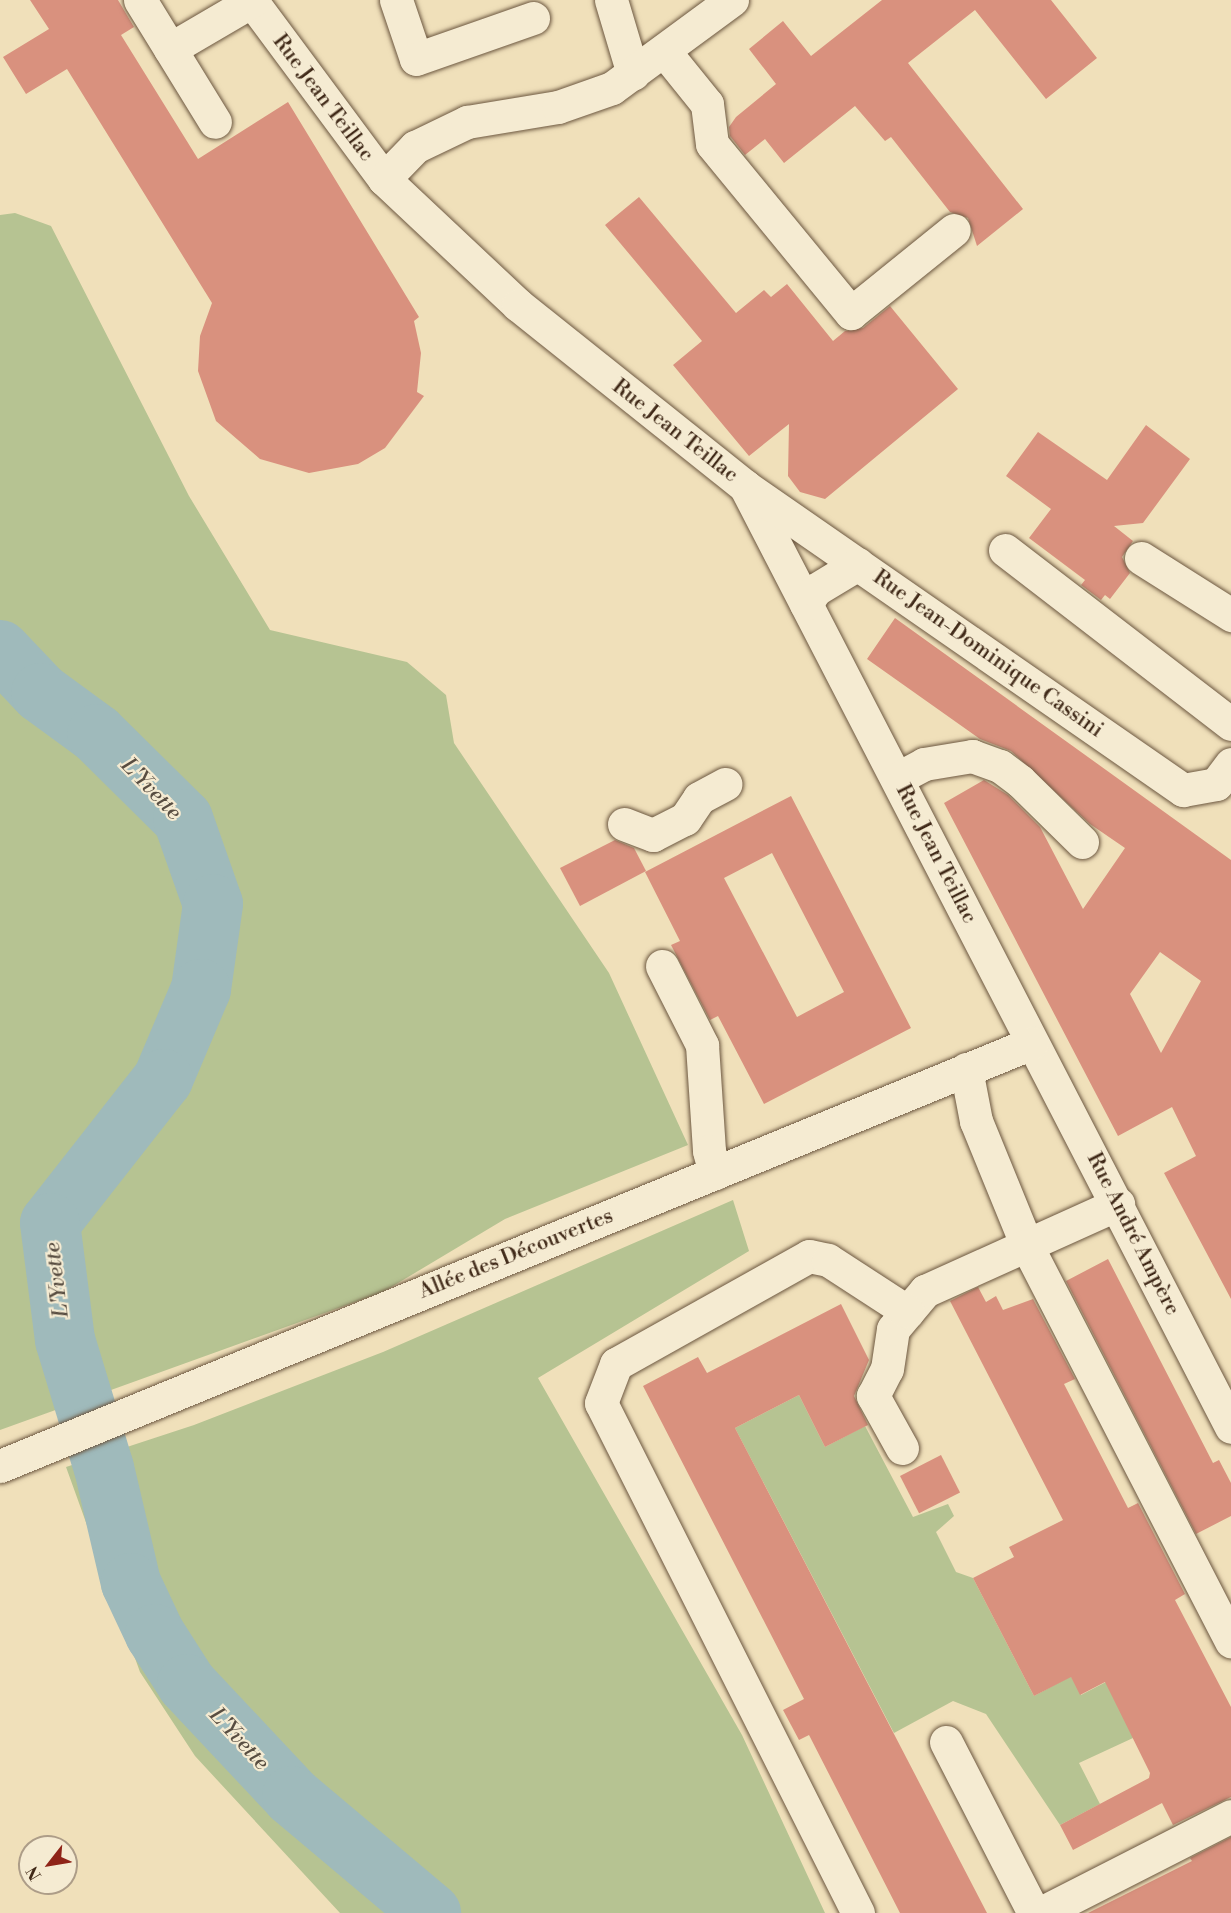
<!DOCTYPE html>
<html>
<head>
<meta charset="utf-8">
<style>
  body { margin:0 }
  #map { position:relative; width:1231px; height:1913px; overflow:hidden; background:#f0e0ba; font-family:"Libre Bodoni",serif }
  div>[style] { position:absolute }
  .green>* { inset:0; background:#b6c392 }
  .river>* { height:60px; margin:-30px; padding:0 30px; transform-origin:30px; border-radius:30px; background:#9fbabb }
  .building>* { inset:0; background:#d9917e; transform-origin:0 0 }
  .roads { filter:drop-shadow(0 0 2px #6c5740) drop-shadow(0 0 2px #6c5740) }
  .minor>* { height:33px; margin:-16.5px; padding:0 16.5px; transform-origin:16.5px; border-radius:16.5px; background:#f5ebd2 }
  span { translate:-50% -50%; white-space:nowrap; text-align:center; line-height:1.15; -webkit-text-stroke:4.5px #f5ebd2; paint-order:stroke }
  .street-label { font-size:21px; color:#402918 }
  .water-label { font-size:22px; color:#584d41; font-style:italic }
  .north { position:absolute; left:18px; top:1835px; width:60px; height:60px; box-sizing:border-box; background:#f5ebd2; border:2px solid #ad9d88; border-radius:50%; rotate:239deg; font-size:16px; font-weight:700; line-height:24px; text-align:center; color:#402918 }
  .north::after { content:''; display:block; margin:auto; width:21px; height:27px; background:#8f2418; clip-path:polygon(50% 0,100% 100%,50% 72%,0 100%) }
</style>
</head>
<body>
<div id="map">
  <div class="green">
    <div style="clip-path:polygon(15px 213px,51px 226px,189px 496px,270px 630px,407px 662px,446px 695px,454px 743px,609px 973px,688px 1145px,505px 1219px,383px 1292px,0 1430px,0 215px)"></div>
    <div style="clip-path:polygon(733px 1200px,749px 1251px,538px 1378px,742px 1735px,825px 1913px,340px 1913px,195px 1756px,140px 1672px,66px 1467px,194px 1425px,383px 1352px)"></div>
    <div style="clip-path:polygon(799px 1395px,825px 1447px,865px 1426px,913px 1517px,948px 1504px,954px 1516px,936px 1532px,956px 1572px,973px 1578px,1034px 1696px,1071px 1676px,1081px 1695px,1127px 1671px,1133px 1738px,1079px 1763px,1100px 1804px,1060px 1825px,986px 1714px,953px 1701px,894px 1733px,735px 1428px)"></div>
  </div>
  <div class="river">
    <div style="left:0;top:650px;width:59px;rotate:46.4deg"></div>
    <div style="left:41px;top:693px;width:69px;rotate:36.2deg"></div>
    <div style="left:97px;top:734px;width:121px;rotate:44.7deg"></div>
    <div style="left:183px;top:819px;width:90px;rotate:70.6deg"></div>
    <div style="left:213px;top:904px;width:86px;rotate:98deg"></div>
    <div style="left:201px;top:989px;width:98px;rotate:112.9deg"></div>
    <div style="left:163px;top:1079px;width:183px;rotate:128.1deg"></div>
    <div style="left:50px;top:1223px;width:118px;rotate:82.7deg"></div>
    <div style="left:65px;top:1340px;width:134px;rotate:73.1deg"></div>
    <div style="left:104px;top:1468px;width:118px;rotate:76.8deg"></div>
    <div style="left:131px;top:1583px;width:56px;rotate:64.8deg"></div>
    <div style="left:155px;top:1634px;width:59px;rotate:57.4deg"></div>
    <div style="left:187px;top:1684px;width:154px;rotate:46.8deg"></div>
    <div style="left:292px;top:1796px;width:182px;rotate:40.1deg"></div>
  </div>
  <div class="building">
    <div style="clip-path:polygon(30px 0,118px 0,134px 27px,121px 35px,198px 159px,288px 102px,419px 317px,414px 321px,421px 353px,417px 392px,424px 396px,385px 448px,358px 464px,309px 473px,260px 459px,216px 421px,198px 371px,200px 336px,212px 303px,67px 69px,26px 94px,3px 57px,49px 29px)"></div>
    <div style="clip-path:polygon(882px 0,1051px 0,1097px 58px,1046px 99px,975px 10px,908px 63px,1023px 209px,977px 246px,968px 218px,950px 212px,891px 137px,885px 141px,855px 106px,784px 163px,765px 139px,745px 155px,730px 136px,729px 127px,736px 117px,776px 84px,749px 49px,783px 21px,811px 56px)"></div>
    <div style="clip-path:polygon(639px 197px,736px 313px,764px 290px,771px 297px,787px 284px,833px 341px,845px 331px,863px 328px,890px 306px,958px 389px,825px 499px,800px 492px,788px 476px,789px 424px,749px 456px,673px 365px,702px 341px,605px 225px)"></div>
    <div style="clip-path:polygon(1146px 425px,1190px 459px,1143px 523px,1114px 526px,1133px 541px,1122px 557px,1130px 573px,1110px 599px,1105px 595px,1101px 600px,1081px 585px,1085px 580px,1029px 538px,1051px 509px,1006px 476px,1038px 432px,1107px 480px)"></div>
    <div style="clip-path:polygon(evenodd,895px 618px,1231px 860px,1231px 1299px,1164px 1173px,1196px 1156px,1172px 1107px,1118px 1136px,944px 803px,984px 780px,1008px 795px,1040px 827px,1083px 909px,1125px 848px,1090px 824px,1011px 751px,980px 739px,867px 659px,895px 618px,1160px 952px,1201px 981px,1161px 1053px,1130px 994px,1160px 952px)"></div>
    <div style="clip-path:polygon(evenodd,791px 796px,911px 1028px,764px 1104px,718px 1016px,710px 1020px,671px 945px,680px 941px,645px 872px,791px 796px,772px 853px,844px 992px,797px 1017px,724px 878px,772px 853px)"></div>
    <div style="clip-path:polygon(615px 840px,634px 848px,646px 871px,580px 906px,560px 868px)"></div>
    <div style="clip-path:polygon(1108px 1259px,1213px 1463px,1219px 1460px,1231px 1483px,1231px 1516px,1196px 1534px,1066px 1281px)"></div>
    <div style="clip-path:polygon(978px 1287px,986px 1302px,996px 1296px,1003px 1310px,1033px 1299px,1075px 1379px,1064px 1384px,1128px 1508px,1138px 1503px,1185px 1594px,1175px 1600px,1231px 1707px,1231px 1797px,1173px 1825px,1162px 1803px,1073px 1850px,1060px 1825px,1149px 1778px,1150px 1773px,1105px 1682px,1080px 1695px,1071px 1677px,1034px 1696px,973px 1578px,1014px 1557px,1009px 1547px,1063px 1520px,950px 1301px)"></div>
    <div style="clip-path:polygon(841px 1304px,869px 1360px,854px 1396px,868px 1425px,825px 1447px,799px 1395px,735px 1428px,987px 1913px,900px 1913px,809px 1735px,799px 1740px,783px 1710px,804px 1699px,643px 1386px,698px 1357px,707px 1373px)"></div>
    <div style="left:941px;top:1455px;width:42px;height:46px;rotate:63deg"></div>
    <div style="clip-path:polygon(1231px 1837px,1231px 1913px,1088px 1913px,1192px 1861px,1190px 1858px)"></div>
  </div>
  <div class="roads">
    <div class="minor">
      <div style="left:140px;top:0;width:143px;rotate:58.4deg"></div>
      <div style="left:251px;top:0;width:223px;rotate:53.4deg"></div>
      <div style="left:384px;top:179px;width:184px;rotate:43.2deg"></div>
      <div style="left:518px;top:305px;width:290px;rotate:38.6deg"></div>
      <div style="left:745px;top:486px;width:1059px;rotate:62.68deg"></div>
      <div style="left:396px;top:0;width:62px;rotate:71.3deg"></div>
      <div style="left:416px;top:59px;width:124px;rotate:-19.3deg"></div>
      <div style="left:611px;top:0;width:77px;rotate:73.4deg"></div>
      <div style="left:170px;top:49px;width:97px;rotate:-30.3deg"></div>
      <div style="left:665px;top:52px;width:67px;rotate:51.1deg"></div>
      <div style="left:707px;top:104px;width:40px;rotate:82.9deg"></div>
      <div style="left:712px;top:144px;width:219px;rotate:50.6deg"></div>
      <div style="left:851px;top:313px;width:132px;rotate:-38.9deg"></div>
      <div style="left:384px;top:179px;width:45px;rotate:-45.9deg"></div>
      <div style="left:415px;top:147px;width:58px;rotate:-25.7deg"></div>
      <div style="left:467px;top:122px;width:92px;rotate:-9.4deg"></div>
      <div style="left:558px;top:107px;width:57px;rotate:-19.4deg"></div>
      <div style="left:612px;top:88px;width:149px;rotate:-36.3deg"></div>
      <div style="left:746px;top:487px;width:532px;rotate:34.74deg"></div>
      <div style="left:1183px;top:790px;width:34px;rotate:-10deg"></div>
      <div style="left:1216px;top:784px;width:25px;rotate:-53deg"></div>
      <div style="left:1005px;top:550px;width:285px;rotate:37.6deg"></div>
      <div style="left:1141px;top:558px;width:107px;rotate:32.3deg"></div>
      <div style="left:806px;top:604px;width:17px;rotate:-57deg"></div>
      <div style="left:815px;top:590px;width:50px;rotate:-31.2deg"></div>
      <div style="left:898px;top:778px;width:30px;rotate:-28deg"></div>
      <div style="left:924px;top:764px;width:49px;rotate:-9.5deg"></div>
      <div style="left:972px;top:756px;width:30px;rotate:20deg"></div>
      <div style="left:1000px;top:766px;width:25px;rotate:37deg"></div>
      <div style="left:1020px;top:781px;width:87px;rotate:44.5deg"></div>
      <div style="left:624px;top:824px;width:31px;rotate:21deg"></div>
      <div style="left:653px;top:835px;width:36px;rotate:-27deg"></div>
      <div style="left:685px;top:819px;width:25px;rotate:-56deg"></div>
      <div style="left:699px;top:798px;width:30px;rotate:-28deg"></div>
      <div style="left:662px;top:966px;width:89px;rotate:63.1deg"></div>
      <div style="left:702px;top:1045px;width:106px;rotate:86.2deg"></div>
      <div style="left:709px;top:1151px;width:23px;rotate:75deg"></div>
      <div style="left:966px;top:1069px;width:53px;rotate:79.1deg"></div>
      <div style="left:976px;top:1121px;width:135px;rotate:67.8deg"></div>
      <div style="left:1027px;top:1246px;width:445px;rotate:62.7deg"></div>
      <div style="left:902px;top:1448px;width:60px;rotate:-119.1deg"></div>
      <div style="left:873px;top:1396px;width:30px;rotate:-63deg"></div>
      <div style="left:887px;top:1369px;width:40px;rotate:-81.5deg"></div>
      <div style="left:893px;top:1329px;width:50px;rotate:-49.9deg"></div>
      <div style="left:925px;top:1291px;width:212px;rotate:-24.3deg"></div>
      <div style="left:0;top:1466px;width:1115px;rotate:-22.29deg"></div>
      <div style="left:946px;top:1742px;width:192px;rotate:62.8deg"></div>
      <div style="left:858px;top:1913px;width:571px;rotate:-116.74deg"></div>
      <div style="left:601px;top:1403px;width:42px;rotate:-69deg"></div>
      <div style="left:616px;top:1364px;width:221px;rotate:-29.2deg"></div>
      <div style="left:809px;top:1256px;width:19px;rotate:12deg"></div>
      <div style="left:828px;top:1260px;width:95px;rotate:33deg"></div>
      <div style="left:1041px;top:1913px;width:213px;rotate:-27deg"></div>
    </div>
  </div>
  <div class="street-label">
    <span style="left:323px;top:98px;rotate:53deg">Rue Jean Teillac</span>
    <span style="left:675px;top:431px;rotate:38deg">Rue Jean Teillac</span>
    <span style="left:988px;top:654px;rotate:35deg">Rue Jean-Dominique Cassini</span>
    <span style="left:936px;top:854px;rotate:63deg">Rue Jean Teillac</span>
    <span style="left:1133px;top:1234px;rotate:63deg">Rue André Ampère</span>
    <span style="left:516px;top:1254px;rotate:-22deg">Allée des Découvertes</span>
  </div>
  <div class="water-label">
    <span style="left:151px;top:789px;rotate:46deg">L'Yvette</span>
    <span style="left:57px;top:1280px;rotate:-97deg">L'Yvette</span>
    <span style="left:239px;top:1739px;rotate:47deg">L'Yvette</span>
  </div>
  <div class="north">N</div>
</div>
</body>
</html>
